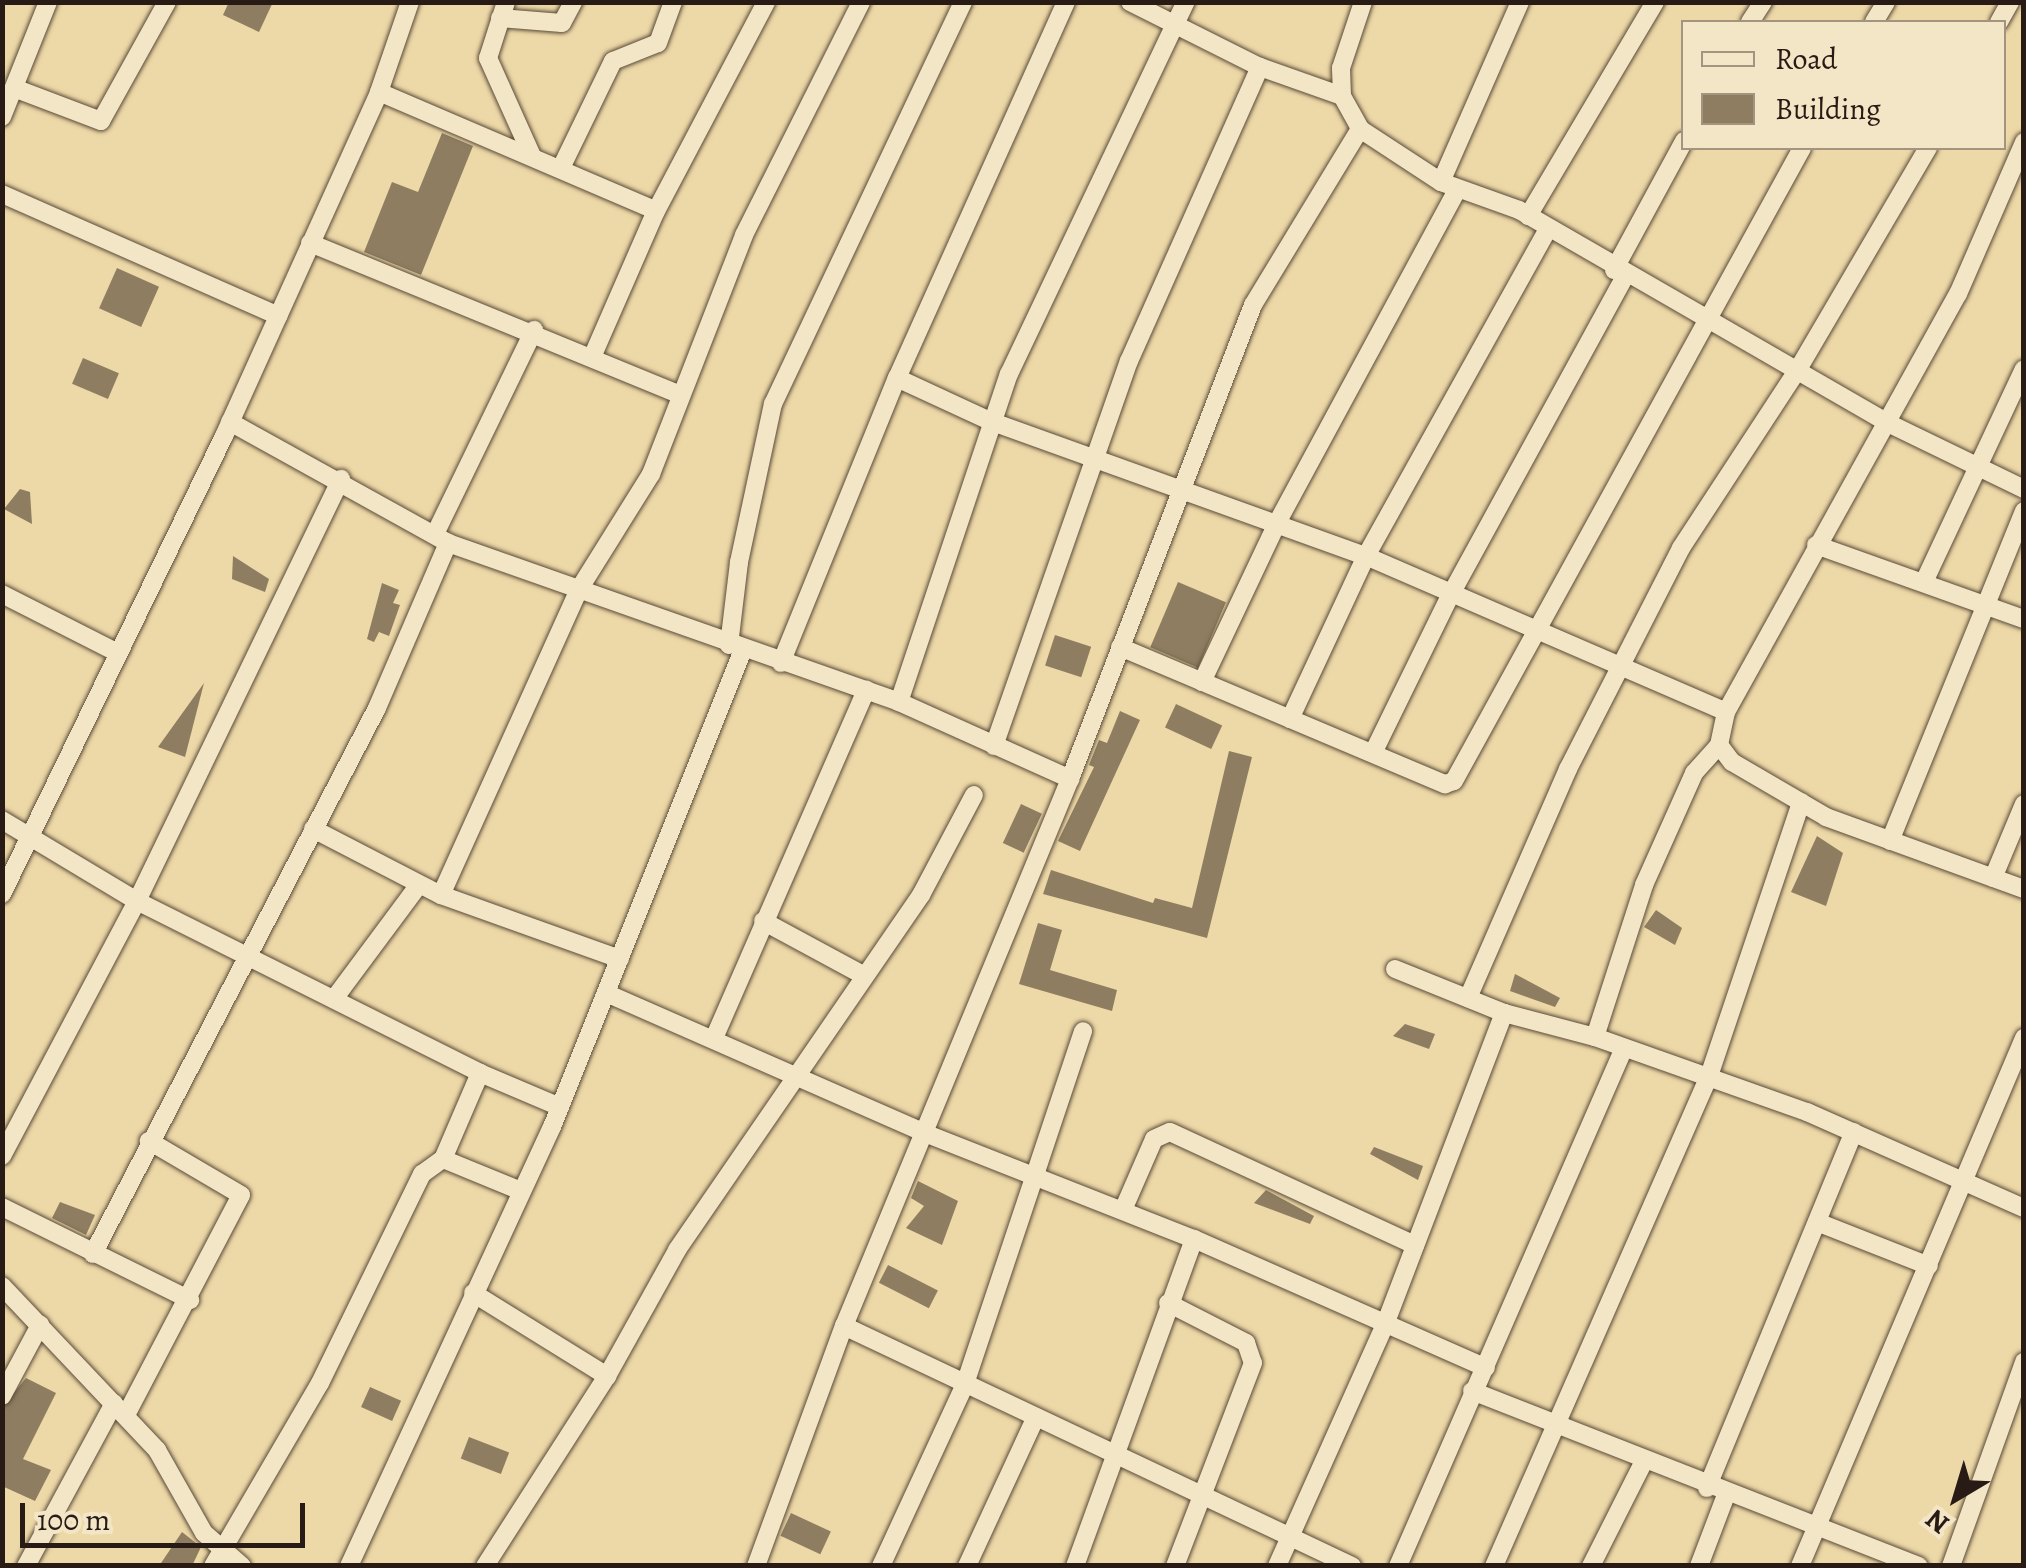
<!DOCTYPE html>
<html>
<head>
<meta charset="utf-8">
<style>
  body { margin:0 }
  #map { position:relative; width:2026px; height:1568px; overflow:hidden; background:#edd8a7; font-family:Alegreya,serif }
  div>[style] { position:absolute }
  .building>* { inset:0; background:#8e7d60; transform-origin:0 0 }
  .roads { filter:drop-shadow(0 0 2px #594a39) drop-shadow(0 0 2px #594a39) }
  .street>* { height:18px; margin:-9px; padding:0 9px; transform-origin:9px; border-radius:9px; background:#f3e6c6 }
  span { translate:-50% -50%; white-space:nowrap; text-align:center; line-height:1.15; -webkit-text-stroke:8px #f3e6c6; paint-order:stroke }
  .frame { position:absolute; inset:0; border:5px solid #281a14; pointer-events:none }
  .legend { position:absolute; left:1681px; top:20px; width:325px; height:130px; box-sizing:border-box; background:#f3e6c6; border:2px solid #a2947f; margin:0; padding:12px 18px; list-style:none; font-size:30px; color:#281a14 }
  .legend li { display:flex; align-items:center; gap:20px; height:50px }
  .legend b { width:50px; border:2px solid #a2947f }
  .north { position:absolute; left:1906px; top:1448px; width:100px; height:100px; -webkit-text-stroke:8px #f3e6c6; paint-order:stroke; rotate:218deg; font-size:28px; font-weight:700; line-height:40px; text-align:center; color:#281a14 }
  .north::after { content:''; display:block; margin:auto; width:35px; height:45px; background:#281a14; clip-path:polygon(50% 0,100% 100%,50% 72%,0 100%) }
  .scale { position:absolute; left:20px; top:1503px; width:285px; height:45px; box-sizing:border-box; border:5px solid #281a14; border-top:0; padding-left:12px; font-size:30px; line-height:35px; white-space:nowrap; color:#281a14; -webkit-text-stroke:8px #f3e6c6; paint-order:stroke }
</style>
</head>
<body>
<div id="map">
  <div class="building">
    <div style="clip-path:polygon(229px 2px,273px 2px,259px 32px,223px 15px)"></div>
    <div style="clip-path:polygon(442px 133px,473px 146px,421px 275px,364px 252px,392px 182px,418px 192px)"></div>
    <div style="left:117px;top:268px;width:46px;height:44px;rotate:24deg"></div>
    <div style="left:83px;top:358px;width:39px;height:28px;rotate:23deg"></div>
    <div style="clip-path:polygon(20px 489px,30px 492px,32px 524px,4px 509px)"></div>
    <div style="clip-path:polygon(233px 556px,269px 579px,265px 592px,232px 579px)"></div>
    <div style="left:1178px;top:582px;width:52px;height:71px;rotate:23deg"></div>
    <div style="clip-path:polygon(382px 583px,399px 590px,393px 603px,400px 605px,389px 636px,379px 632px,374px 642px,367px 639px)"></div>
    <div style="left:1055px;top:635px;width:38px;height:32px;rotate:18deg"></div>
    <div style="clip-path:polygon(204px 683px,185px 757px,158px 747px)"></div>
    <div style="left:1176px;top:704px;width:51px;height:26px;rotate:25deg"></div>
    <div style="clip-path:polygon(1120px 711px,1140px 720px,1080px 851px,1058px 841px,1094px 767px,1089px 765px,1099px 740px,1107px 743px)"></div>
    <div style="clip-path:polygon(1229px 751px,1252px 757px,1207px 938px,1043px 894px,1051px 870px,1153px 903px,1155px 898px,1192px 908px)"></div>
    <div style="left:1021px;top:804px;width:23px;height:43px;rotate:25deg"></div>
    <div style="clip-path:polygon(1817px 836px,1843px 853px,1826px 906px,1791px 892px)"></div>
    <div style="clip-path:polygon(1656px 910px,1682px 928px,1675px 945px,1644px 927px)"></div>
    <div style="clip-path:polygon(1038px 923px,1062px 930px,1050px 970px,1117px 990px,1112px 1011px,1019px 984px)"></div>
    <div style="clip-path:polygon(1515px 974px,1560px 998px,1555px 1007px,1510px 991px)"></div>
    <div style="clip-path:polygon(1405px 1024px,1435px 1034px,1429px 1049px,1393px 1036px)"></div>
    <div style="clip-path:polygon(1374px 1147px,1423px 1166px,1418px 1180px,1370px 1154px)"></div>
    <div style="clip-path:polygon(918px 1181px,958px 1201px,942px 1245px,906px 1228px,924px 1206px,911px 1198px)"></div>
    <div style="clip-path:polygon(1266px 1190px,1314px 1216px,1310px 1224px,1254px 1203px)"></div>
    <div style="clip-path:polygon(60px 1202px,95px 1215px,86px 1235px,52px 1218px)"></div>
    <div style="left:888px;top:1265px;width:56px;height:20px;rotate:27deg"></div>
    <div style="clip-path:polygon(26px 1378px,56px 1393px,23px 1459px,51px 1470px,35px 1501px,2px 1486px,2px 1408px)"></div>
    <div style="left:370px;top:1387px;width:34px;height:22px;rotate:24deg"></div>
    <div style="left:469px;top:1437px;width:43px;height:23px;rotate:21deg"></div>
    <div style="left:791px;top:1513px;width:44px;height:25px;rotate:25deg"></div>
    <div style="clip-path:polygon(182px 1532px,201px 1547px,192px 1566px,159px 1566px)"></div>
  </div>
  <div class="roads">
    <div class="street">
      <div style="left:506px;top:2px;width:59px;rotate:107.8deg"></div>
      <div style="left:488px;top:58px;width:107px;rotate:65.8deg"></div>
      <div style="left:1130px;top:2px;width:145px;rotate:26.6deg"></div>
      <div style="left:1260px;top:67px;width:87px;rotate:19.5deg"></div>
      <div style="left:1363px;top:2px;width:70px;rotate:108.4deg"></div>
      <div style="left:1341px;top:68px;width:28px;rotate:88deg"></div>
      <div style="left:1342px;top:96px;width:38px;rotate:61deg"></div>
      <div style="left:1360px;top:129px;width:97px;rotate:33.2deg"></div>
      <div style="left:1441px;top:182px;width:83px;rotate:19.7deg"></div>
      <div style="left:1519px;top:210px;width:426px;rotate:30deg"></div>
      <div style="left:1888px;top:423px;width:151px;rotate:25.9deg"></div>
      <div style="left:500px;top:18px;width:62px;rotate:4.6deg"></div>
      <div style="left:562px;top:23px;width:24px;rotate:-62deg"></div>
      <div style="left:1750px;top:22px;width:24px;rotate:-57deg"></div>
      <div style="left:1874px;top:22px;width:23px;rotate:-59deg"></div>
      <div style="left:1999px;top:22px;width:23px;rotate:-61deg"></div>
      <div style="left:14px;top:88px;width:93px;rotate:20.8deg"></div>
      <div style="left:101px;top:121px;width:136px;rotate:-61deg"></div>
      <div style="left:379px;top:92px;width:301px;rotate:23.2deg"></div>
      <div style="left:2px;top:117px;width:124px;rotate:-68.2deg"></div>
      <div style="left:561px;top:168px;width:119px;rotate:-64.1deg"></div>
      <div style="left:613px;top:61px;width:48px;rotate:-21.8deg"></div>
      <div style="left:658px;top:43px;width:44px;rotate:-69.9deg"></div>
      <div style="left:1441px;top:182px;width:197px;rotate:-66.3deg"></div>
      <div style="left:2px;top:194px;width:302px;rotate:23.8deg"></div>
      <div style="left:1528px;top:216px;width:249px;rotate:-59.3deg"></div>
      <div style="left:310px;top:243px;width:400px;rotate:22.3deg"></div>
      <div style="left:1614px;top:270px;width:147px;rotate:-61.5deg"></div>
      <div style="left:593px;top:355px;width:157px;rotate:-66.4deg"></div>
      <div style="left:656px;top:211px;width:236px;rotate:-62.2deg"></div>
      <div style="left:897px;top:378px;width:102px;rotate:24.8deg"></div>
      <div style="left:990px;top:421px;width:400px;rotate:19.8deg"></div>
      <div style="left:1366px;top:556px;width:392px;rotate:23.4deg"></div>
      <div style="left:230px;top:422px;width:249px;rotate:29deg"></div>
      <div style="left:448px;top:543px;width:478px;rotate:19.4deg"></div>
      <div style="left:899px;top:702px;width:188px;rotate:24.2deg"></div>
      <div style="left:435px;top:534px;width:227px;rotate:-64.1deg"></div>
      <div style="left:1816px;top:545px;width:221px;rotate:19.6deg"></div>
      <div style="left:1924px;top:582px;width:235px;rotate:-64.9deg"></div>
      <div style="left:2px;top:594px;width:130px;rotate:27deg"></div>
      <div style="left:729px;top:645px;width:84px;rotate:-83.1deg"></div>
      <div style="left:739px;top:562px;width:162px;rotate:-77.9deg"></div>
      <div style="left:773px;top:404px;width:445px;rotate:-64.7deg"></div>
      <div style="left:1120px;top:647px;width:353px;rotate:22.9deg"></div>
      <div style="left:1445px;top:784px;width:9px;rotate:-18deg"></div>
      <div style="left:1454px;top:781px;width:722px;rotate:-61.2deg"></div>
      <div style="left:781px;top:663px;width:308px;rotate:-67.9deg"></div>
      <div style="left:897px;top:378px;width:412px;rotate:-65.8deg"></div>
      <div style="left:1202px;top:682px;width:176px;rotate:-64.7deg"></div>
      <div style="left:1277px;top:523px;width:379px;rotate:-61.6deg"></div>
      <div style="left:899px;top:702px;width:346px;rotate:-71.5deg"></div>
      <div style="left:1009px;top:374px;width:412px;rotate:-64.6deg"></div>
      <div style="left:1290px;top:719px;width:180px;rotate:-65deg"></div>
      <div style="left:1366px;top:556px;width:374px;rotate:-60.9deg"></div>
      <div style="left:1719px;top:745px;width:21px;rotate:53deg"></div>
      <div style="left:1732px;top:762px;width:109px;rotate:30.3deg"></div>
      <div style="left:1826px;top:817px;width:211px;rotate:20deg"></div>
      <div style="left:994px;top:746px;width:408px;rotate:-70.7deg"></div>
      <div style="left:1129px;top:361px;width:322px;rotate:-66deg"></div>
      <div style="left:1373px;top:753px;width:177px;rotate:-63.9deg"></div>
      <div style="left:1451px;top:594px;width:362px;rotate:-61.3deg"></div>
      <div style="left:2px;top:820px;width:157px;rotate:31deg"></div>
      <div style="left:137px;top:901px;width:384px;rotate:26.6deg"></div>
      <div style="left:313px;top:829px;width:144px;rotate:27.3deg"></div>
      <div style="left:441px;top:895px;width:190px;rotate:19.7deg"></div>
      <div style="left:1890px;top:841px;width:356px;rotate:-67.9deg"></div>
      <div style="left:1993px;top:878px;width:80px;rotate:-67.3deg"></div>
      <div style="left:2px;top:894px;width:509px;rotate:-64.14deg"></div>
      <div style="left:224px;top:436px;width:377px;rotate:-65.7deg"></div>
      <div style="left:379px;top:92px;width:95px;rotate:-71deg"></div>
      <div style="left:441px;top:895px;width:333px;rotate:-65.7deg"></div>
      <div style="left:578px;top:591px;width:138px;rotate:-58deg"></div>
      <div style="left:651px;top:474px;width:256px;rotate:-68.7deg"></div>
      <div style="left:744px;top:235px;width:261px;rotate:-63.3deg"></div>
      <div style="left:763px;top:921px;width:114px;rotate:28.4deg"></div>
      <div style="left:1395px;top:969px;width:118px;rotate:22deg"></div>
      <div style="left:1504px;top:1013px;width:94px;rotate:14.8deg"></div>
      <div style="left:1595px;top:1037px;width:225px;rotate:19.5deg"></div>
      <div style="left:1807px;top:1112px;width:237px;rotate:23.9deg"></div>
      <div style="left:606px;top:993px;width:345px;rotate:23.7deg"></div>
      <div style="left:922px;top:1132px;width:292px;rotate:21.5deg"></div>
      <div style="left:1194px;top:1239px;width:319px;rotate:23.8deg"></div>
      <div style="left:1468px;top:998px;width:250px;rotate:-66.4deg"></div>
      <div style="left:1568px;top:769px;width:248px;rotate:-62.9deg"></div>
      <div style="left:1681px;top:548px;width:212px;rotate:-56.8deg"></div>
      <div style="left:1797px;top:371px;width:259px;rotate:-59.6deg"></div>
      <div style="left:334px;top:999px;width:141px;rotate:-53.4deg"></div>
      <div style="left:715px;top:1036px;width:378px;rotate:-66.4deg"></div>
      <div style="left:1595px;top:1037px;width:160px;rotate:-72.1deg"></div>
      <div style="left:1644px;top:885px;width:123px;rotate:-65.9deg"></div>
      <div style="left:1694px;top:773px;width:38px;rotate:-48deg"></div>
      <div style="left:1719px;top:745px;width:34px;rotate:-78deg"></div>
      <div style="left:1726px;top:712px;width:478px;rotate:-61deg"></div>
      <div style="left:1958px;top:294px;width:166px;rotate:-66.5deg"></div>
      <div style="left:2px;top:1156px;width:289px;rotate:-62.1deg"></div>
      <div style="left:137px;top:901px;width:469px;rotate:-64.2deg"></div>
      <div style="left:443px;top:1159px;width:94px;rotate:-66.7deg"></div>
      <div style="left:480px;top:1073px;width:87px;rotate:23deg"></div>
      <div style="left:2px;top:1207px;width:210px;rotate:26.3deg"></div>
      <div style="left:1123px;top:1210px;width:77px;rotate:-66.4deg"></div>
      <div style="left:1154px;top:1139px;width:17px;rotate:-24deg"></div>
      <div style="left:1170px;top:1132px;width:270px;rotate:24.8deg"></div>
      <div style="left:1817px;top:1222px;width:120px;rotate:21.4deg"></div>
      <div style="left:93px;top:1254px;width:615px;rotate:-62.52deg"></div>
      <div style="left:377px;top:708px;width:180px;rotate:-66.7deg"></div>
      <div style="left:2px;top:1286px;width:226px;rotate:46.6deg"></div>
      <div style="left:157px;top:1450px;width:95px;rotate:60.5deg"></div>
      <div style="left:204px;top:1533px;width:50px;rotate:41deg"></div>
      <div style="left:473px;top:1293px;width:158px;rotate:31.8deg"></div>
      <div style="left:1168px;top:1303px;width:88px;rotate:27.1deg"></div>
      <div style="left:1246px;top:1343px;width:21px;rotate:71deg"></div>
      <div style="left:1253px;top:1363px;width:217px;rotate:111deg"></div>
      <div style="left:844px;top:1326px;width:562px;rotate:25.29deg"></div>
      <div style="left:1472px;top:1391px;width:480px;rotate:21.4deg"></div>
      <div style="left:2px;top:1396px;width:81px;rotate:-61.8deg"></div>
      <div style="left:126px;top:1415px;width:248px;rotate:-62.4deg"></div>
      <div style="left:241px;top:1195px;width:107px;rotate:-149.6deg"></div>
      <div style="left:1707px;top:1488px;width:385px;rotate:-67.6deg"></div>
      <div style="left:26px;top:1566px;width:185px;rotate:-61.6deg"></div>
      <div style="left:213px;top:1566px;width:212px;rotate:-59.7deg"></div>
      <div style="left:320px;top:1383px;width:233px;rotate:-64deg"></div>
      <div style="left:422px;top:1174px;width:26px;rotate:-36deg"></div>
      <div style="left:443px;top:1159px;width:84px;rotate:22.3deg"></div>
      <div style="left:349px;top:1566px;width:484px;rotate:-65.2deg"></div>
      <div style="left:552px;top:1127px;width:514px;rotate:-68.18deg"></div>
      <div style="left:485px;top:1566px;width:226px;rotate:-57.3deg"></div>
      <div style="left:607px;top:1376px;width:144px;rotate:-60.9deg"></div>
      <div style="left:677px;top:1250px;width:431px;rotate:-55.5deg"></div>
      <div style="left:921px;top:895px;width:113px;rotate:-62.1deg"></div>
      <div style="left:756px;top:1566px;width:256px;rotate:-69.9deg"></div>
      <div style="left:844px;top:1326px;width:592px;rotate:-67.55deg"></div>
      <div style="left:1070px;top:779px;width:508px;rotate:-68.89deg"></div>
      <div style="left:1253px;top:305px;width:206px;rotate:-58.7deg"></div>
      <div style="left:881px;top:1566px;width:200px;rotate:-65.2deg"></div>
      <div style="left:965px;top:1384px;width:372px;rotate:-71.5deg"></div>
      <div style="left:967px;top:1566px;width:164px;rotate:-65.2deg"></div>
      <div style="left:1075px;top:1566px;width:348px;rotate:-70deg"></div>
      <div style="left:1277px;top:1566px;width:267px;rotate:-65.9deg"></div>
      <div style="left:1386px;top:1322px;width:331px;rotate:-69.1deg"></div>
      <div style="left:1398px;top:1566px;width:565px;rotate:-66.43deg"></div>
      <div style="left:1494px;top:1566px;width:535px;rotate:-66.31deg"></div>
      <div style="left:1709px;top:1076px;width:289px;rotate:-71.4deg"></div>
      <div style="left:1591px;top:1566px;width:115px;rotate:-63.2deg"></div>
      <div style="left:1699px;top:1566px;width:76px;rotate:-69.2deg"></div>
      <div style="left:1800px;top:1566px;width:574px;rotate:-67.01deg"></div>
      <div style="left:1951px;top:1566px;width:217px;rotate:-70.3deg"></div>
    </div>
  </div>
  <div class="frame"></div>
  <ul class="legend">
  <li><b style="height:12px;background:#f3e6c6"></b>Road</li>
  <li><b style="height:28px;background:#8e7d60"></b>Building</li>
  </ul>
  <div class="north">N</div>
  <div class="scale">100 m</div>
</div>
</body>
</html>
